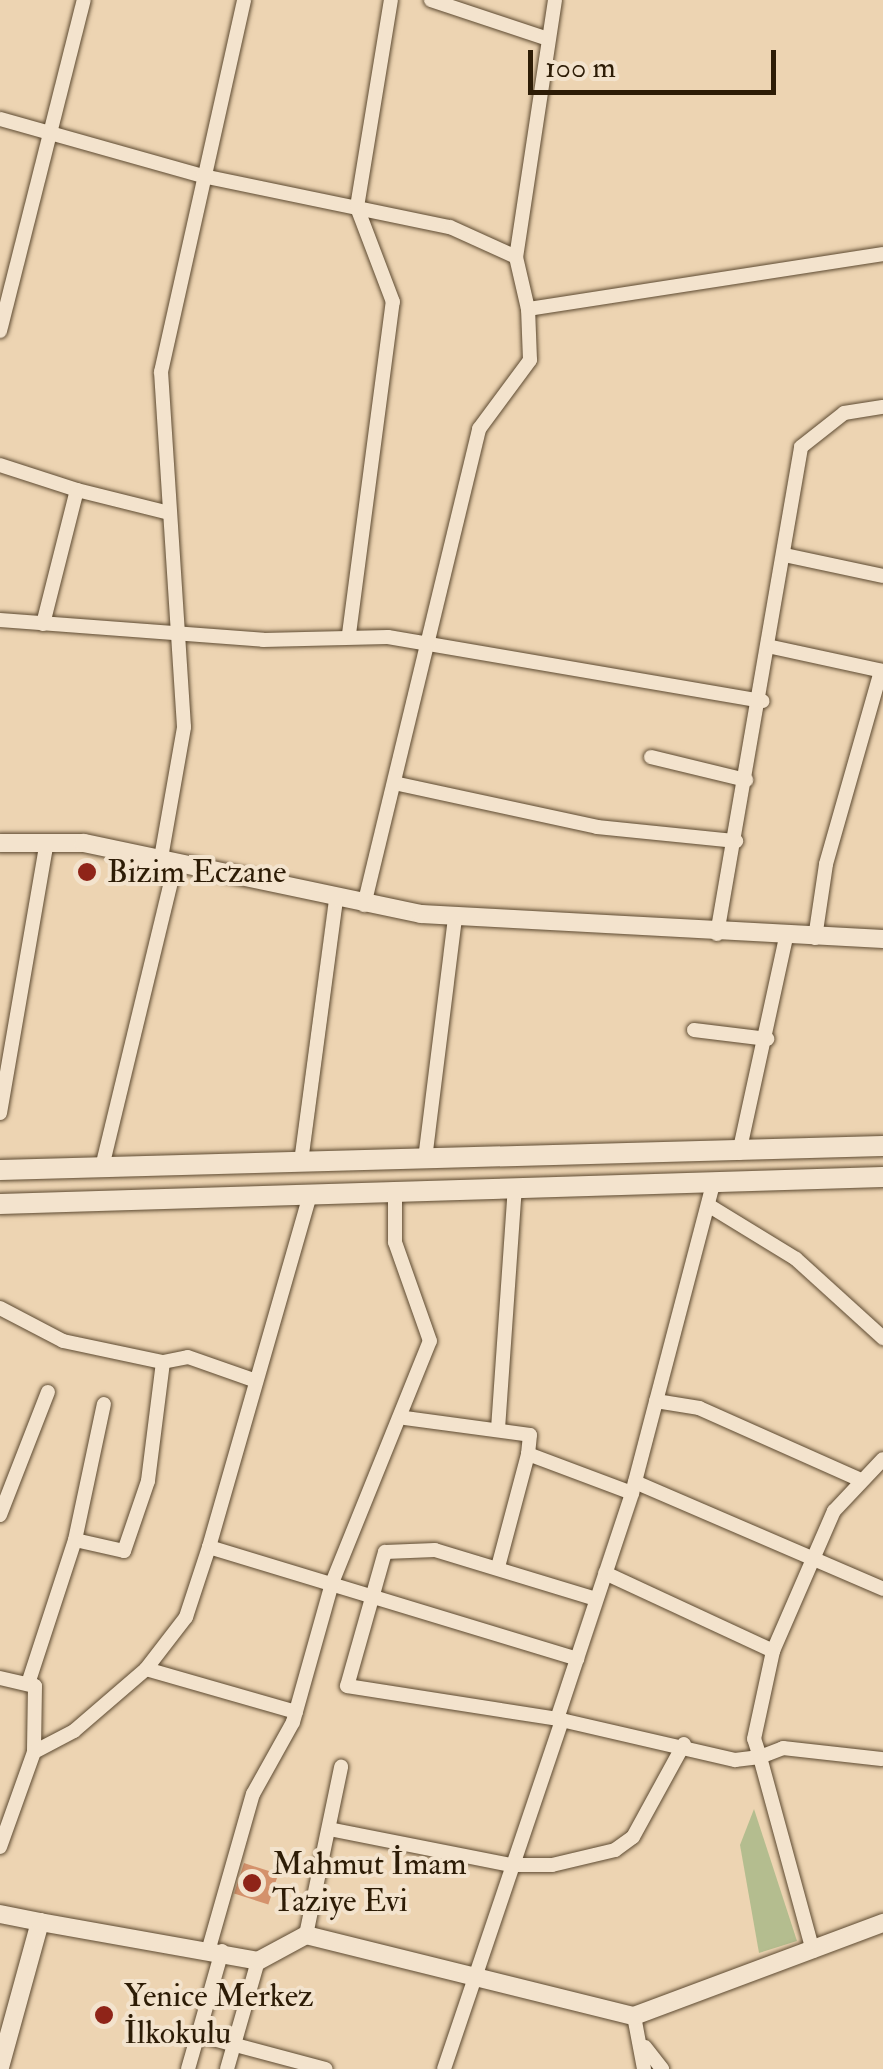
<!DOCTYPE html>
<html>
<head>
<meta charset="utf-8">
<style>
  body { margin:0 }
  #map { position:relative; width:883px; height:2069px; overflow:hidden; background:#edd4b2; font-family:"IM FELL Double Pica",serif }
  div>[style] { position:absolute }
  .green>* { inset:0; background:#b4bd8f }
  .building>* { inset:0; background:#d4926c; transform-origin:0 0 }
  .roads { filter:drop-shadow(0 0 2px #5d4a31) drop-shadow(0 0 2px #5d4a31) }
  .minor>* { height:14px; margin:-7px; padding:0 7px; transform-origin:7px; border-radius:7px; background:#f3e3cd }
  .tertiary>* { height:18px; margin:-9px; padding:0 9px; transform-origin:9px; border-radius:9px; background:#f3e3cd }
  .secondary>* { height:20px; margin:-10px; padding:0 10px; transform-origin:10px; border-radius:10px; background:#f3e3cd }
  .dots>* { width:28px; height:28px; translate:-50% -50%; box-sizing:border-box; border:5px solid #f3e3cd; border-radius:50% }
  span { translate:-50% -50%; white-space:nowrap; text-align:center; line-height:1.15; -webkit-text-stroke:8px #f3e3cd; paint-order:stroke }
  .poi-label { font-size:32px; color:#2d1c06 }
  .left { translate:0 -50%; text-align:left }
  .scale { position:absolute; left:528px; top:50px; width:248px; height:45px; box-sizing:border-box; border:5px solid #2d1c06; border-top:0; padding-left:12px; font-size:30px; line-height:35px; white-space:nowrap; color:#2d1c06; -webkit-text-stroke:8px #f3e3cd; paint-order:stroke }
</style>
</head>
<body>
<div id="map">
  <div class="green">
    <div style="clip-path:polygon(754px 1809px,797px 1941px,759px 1953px,740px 1845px)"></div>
  </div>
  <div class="building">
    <div style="left:244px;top:1863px;width:36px;height:32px;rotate:18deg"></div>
  </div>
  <div class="roads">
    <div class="minor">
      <div style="left:431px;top:0;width:120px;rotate:18.4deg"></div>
      <div style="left:555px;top:0;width:260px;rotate:98.6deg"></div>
      <div style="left:516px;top:257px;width:53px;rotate:77deg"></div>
      <div style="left:528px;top:309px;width:359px;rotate:-8.8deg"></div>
      <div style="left:0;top:119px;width:211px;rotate:15.7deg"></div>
      <div style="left:203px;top:176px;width:252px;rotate:11.7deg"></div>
      <div style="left:450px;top:227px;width:72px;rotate:24.4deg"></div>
      <div style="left:0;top:331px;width:341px;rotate:-75.8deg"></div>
      <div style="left:0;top:465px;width:81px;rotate:18deg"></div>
      <div style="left:785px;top:555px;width:100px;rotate:12.1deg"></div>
      <div style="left:0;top:620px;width:264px;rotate:4.3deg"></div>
      <div style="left:263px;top:640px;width:125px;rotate:-1.4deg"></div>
      <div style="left:388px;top:637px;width:380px;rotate:9.7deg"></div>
      <div style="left:43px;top:624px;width:138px;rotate:-75.8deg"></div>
      <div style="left:77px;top:490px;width:91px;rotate:14deg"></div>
      <div style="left:349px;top:634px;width:335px;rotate:-82.5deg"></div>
      <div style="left:393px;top:302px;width:102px;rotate:-110.8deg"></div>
      <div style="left:357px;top:207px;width:210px;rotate:-80.7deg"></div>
      <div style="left:772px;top:647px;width:114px;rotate:12.2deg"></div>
      <div style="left:651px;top:757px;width:98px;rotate:13.6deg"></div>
      <div style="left:394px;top:783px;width:208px;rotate:12.2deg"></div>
      <div style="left:597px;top:827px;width:140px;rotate:5.8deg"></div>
      <div style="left:161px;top:858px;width:133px;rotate:-80deg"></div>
      <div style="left:184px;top:727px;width:356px;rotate:-93.7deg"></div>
      <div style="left:161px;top:372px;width:381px;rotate:-77.4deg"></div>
      <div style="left:364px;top:905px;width:490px;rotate:-76.4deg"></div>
      <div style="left:479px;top:429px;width:86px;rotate:-53.5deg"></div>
      <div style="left:530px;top:360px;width:51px;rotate:-92.2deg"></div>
      <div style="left:717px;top:934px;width:494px;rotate:-80.2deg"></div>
      <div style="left:801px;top:447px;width:55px;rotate:-38.3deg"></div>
      <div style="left:844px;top:413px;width:39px;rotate:-9deg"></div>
      <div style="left:815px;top:938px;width:75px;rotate:-81.5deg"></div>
      <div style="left:826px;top:864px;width:201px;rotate:-74.1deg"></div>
      <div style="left:694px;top:1030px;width:74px;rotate:7deg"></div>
      <div style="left:0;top:1113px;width:275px;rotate:-80.2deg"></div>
      <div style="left:739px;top:1153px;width:220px;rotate:-77.7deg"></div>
      <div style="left:425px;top:1159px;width:244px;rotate:-82.9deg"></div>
      <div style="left:301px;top:1162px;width:264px;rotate:-82.4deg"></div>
      <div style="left:102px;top:1167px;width:314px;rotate:-76.4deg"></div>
      <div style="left:708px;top:1205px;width:103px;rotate:31.5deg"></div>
      <div style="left:796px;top:1259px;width:118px;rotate:42.2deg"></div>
      <div style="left:0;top:1308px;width:71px;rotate:27.6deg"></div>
      <div style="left:63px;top:1341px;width:102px;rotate:11.9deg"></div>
      <div style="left:163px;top:1362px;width:120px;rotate:97.2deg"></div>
      <div style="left:148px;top:1481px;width:74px;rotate:108.9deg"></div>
      <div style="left:124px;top:1551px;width:50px;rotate:-167.3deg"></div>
      <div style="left:75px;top:1540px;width:151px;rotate:108.1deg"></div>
      <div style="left:163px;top:1362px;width:25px;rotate:-11deg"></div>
      <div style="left:188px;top:1357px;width:72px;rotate:19.4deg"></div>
      <div style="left:656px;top:1401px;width:44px;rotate:9.2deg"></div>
      <div style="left:699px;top:1408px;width:177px;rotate:24deg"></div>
      <div style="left:405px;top:1418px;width:126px;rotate:7.7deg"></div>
      <div style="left:530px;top:1435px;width:19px;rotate:96deg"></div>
      <div style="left:528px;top:1454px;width:111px;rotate:20.6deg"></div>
      <div style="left:498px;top:1429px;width:242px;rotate:-86deg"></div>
      <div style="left:635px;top:1482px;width:270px;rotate:23.3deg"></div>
      <div style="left:0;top:1515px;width:132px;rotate:-68.7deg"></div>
      <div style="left:75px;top:1540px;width:139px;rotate:-78deg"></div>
      <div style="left:209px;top:1547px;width:367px;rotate:-74deg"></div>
      <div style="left:498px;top:1567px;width:117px;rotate:-75.1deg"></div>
      <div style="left:596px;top:1599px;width:168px;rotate:-163.1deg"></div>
      <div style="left:435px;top:1550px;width:50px;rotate:177.7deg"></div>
      <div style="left:385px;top:1552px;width:139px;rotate:105.8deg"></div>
      <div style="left:347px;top:1686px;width:213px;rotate:8.9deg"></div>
      <div style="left:557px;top:1719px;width:238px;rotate:-71.6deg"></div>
      <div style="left:632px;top:1493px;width:323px;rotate:-75.3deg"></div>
      <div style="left:773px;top:1651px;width:153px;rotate:-66.5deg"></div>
      <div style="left:834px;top:1511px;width:71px;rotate:-46.7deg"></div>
      <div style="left:146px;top:1669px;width:156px;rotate:16deg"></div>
      <div style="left:0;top:1678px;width:36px;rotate:13deg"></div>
      <div style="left:35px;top:1686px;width:66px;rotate:90.9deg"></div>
      <div style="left:557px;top:1719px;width:183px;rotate:13deg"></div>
      <div style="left:735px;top:1760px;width:25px;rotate:-7deg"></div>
      <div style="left:760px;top:1757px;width:19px;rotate:-108deg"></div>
      <div style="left:754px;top:1739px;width:90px;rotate:-77.8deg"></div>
      <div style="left:773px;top:1651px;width:185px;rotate:-155.1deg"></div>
      <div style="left:329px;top:1829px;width:186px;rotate:11.2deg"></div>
      <div style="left:511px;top:1865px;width:41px"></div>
      <div style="left:552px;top:1865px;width:65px;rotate:-13.4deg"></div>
      <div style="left:615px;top:1850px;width:22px;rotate:-36deg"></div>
      <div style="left:633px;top:1837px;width:106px;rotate:-61.3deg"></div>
      <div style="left:0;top:1847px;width:101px;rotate:-70.3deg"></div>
      <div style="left:34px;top:1752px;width:45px;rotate:-27.7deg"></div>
      <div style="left:74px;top:1731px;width:95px;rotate:-40.7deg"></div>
      <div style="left:146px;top:1669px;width:66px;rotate:-52.4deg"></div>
      <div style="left:186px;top:1617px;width:74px;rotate:-71.8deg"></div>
      <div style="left:209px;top:1547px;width:385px;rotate:16.9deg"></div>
      <div style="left:306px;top:1935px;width:172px;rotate:-78.2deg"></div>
      <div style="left:209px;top:1948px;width:160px;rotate:-74.1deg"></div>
      <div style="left:253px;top:1794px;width:82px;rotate:-60.9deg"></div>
      <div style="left:293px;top:1722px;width:144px;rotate:-74.3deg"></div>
      <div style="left:332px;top:1583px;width:261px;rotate:-68deg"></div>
      <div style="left:430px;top:1341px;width:105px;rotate:-109.5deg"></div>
      <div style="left:395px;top:1242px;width:53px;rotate:-90deg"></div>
      <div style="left:222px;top:1951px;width:87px;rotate:105.9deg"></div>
      <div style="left:198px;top:2035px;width:132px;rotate:14.9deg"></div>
      <div style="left:813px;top:1951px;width:201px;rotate:-105.3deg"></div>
      <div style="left:760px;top:1757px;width:25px;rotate:-21deg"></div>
      <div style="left:783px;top:1748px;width:99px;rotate:6.4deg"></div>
      <div style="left:634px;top:2016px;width:54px;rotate:79.3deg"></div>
      <div style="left:645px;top:2047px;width:28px;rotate:52deg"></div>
      <div style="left:188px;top:2069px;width:35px;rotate:-74deg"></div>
      <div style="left:227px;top:2069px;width:112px;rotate:-74deg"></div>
      <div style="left:444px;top:2069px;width:368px;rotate:-71.3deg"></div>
    </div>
    <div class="tertiary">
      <div style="left:0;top:843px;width:84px"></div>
      <div style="left:84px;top:843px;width:344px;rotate:11.9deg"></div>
      <div style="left:421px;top:914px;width:463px;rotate:3.1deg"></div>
      <div style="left:0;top:1914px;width:41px;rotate:11.3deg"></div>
      <div style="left:40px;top:1922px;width:150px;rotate:105.4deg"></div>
      <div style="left:40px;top:1922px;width:221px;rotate:10.1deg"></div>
      <div style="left:258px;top:1961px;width:55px;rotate:-28.4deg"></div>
      <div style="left:306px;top:1935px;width:338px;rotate:13.9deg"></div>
      <div style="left:634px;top:2016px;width:266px;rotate:-20.5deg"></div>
    </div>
    <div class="secondary">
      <div style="left:0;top:1170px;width:883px;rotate:-1.56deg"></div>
      <div style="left:0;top:1204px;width:883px;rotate:-1.75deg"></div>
    </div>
  </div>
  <div class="dots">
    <div style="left:87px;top:872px;background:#8f2418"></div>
    <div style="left:252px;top:1883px;background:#8f2418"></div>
    <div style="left:104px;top:2015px;background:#8f2418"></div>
  </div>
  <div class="poi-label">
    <span class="left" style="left:107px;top:872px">Bizim Eczane</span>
    <span class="left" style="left:272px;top:1883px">Mahmut İmam<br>Taziye Evi</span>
    <span class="left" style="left:124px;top:2015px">Yenice Merkez<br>İlkokulu</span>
  </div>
  <div class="scale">100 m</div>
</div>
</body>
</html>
